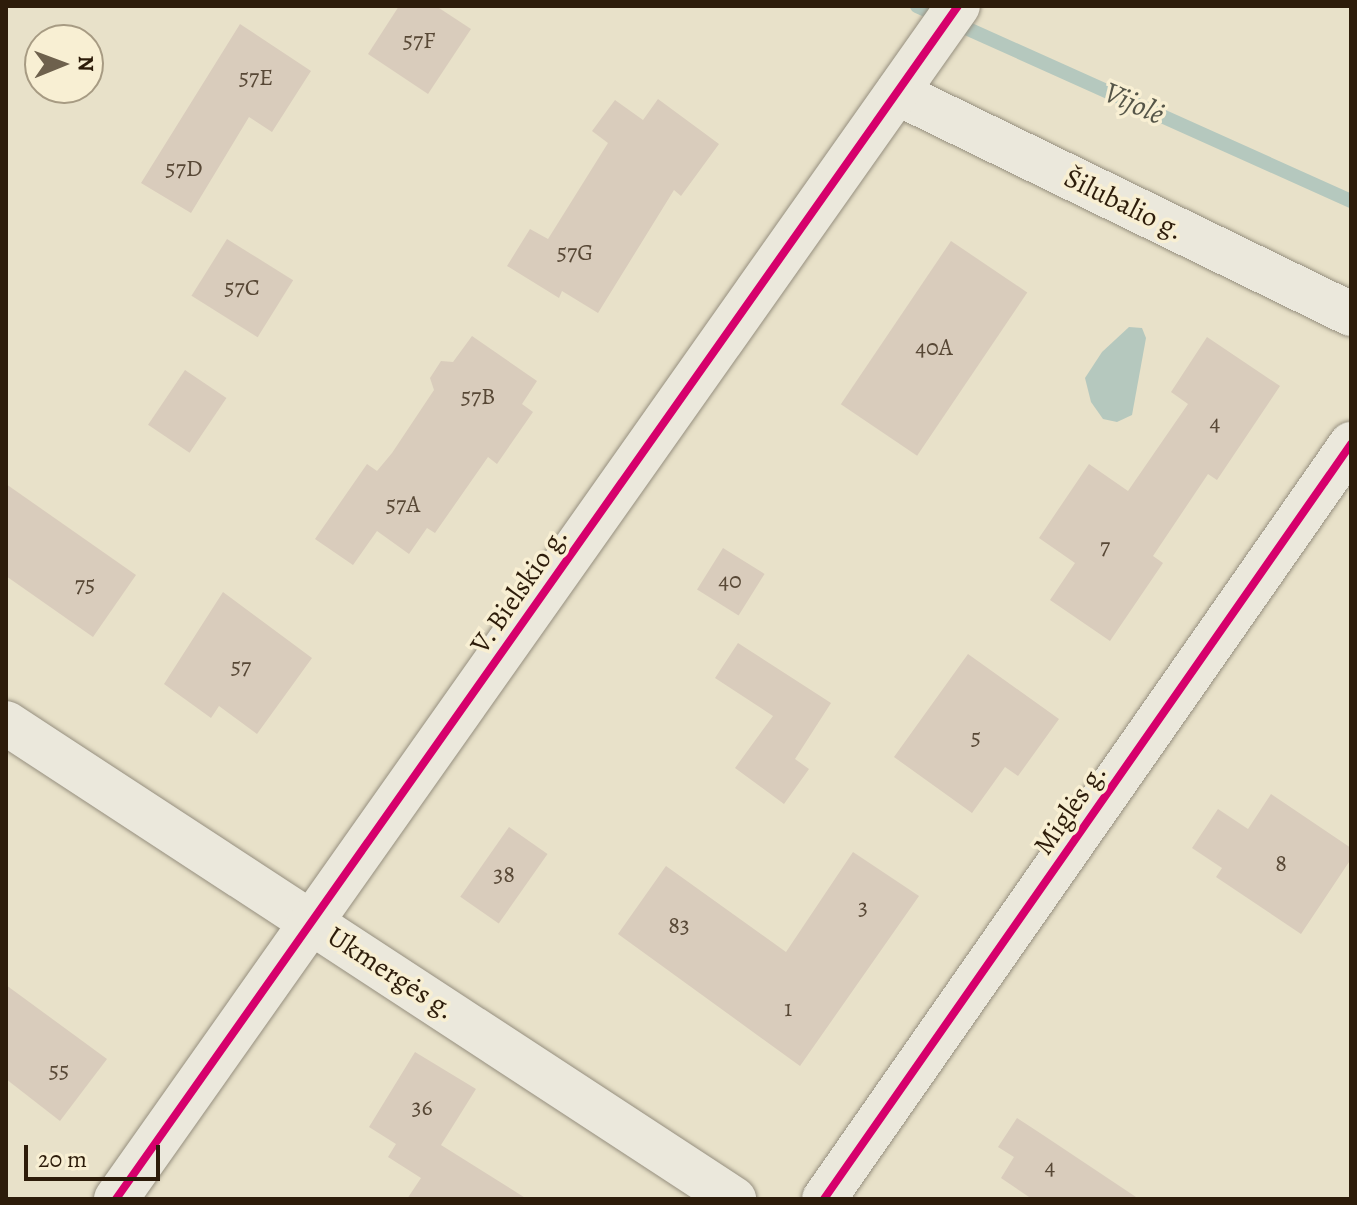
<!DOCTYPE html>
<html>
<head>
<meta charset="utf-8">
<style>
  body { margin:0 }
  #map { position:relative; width:1357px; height:1205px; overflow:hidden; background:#e8e1c9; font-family:Alegreya,serif }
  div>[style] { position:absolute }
  .water>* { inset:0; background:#b5c8be }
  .stream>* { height:14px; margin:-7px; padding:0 7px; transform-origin:7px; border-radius:7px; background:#b5c8be }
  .building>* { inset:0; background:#d9ccbc; transform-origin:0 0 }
  .roads { filter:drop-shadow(0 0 2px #968f7f) drop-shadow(0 0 2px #968f7f) }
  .minor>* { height:44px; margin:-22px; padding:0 22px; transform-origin:22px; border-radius:22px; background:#ebe8dc }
  .cycleway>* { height:8px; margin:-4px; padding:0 4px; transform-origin:4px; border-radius:4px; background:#d6006c }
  span { translate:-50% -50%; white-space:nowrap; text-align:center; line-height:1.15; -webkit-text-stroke:7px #f8efd3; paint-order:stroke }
  .number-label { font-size:24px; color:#584836 }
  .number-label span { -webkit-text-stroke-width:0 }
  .street-label { font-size:28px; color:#2d1c0a }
  .water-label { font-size:30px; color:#555548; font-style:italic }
  .frame { position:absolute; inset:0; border:8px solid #2d1c0a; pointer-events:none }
  .north { position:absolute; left:24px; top:24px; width:80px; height:80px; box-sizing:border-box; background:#f8efd3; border:2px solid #a79b83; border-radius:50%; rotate:89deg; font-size:22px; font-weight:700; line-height:32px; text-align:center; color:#2d1c0a }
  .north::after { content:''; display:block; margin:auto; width:28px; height:36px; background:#6e614d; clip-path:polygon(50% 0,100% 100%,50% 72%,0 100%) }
  .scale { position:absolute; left:24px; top:1145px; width:136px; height:36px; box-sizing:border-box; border:4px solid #2d1c0a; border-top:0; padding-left:10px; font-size:24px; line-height:28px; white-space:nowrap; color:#2d1c0a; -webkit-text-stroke:6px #f8efd3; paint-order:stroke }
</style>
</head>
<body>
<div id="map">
  <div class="water">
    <div style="clip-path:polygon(1129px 327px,1142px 328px,1146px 338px,1132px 415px,1117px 422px,1103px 419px,1091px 402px,1085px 378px,1102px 352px)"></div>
  </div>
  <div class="stream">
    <div style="left:917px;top:6px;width:476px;rotate:24.2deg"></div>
  </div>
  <div class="building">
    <div style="clip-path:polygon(399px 6px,436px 6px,471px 29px,428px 94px,368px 54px)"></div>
    <div style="clip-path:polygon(240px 24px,311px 71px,272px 132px,249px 117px,191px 213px,141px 183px)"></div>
    <div style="clip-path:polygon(658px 99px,719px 144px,681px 196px,674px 190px,598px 313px,562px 291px,559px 298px,507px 266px,530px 229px,548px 239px,608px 143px,592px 131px,615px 100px,643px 120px)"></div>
    <div style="left:227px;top:239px;width:78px;height:67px;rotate:32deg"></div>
    <div style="left:951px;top:241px;width:92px;height:197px;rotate:34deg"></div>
    <div style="clip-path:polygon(472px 336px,537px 381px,522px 404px,533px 412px,497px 464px,488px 457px,435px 533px,427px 528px,409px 554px,377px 531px,353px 565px,315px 539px,367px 464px,377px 471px,392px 453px,434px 390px,430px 378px,441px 361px,453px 362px)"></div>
    <div style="clip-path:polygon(1207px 337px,1280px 386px,1217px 480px,1208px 474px,1153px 556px,1163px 563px,1110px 641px,1050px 600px,1075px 563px,1039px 538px,1089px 464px,1128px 491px,1188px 404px,1171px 392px)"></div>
    <div style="left:185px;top:370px;width:50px;height:66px;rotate:34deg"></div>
    <div style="clip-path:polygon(6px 484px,136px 575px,93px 637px,6px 576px)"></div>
    <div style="left:723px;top:548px;width:49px;height:49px;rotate:32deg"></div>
    <div style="clip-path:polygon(223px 592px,312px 658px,257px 734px,219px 706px,211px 718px,164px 684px)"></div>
    <div style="clip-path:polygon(738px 643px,831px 703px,795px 759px,809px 769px,784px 804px,735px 768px,773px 716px,715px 678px)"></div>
    <div style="clip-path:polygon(968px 654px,1059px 719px,1018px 776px,1005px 767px,972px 813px,894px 757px)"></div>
    <div style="clip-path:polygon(1271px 794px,1351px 848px,1351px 859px,1301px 934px,1216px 877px,1222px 868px,1192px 848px,1218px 809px,1248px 829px)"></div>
    <div style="left:509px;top:827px;width:47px;height:85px;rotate:35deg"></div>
    <div style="clip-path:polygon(853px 852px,919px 896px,800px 1066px,618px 934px,666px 866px,786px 952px)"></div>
    <div style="clip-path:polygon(6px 985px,107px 1059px,60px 1121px,6px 1079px)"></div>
    <div style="clip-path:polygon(415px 1052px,476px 1089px,441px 1145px,527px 1199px,407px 1199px,421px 1178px,388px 1157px,396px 1144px,369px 1127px)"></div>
    <div style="clip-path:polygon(1017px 1118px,1043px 1135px,1139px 1199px,1032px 1199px,1001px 1178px,1014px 1157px,998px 1147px)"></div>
  </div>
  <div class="roads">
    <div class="minor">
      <div style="left:897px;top:93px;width:505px;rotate:25.96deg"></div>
      <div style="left:6px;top:723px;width:870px;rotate:33.18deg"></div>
      <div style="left:116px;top:1199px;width:1460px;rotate:-54.79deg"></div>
      <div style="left:824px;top:1199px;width:921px;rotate:-55.08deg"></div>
    </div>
  </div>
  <div class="cycleway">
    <div style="left:116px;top:1199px;width:1460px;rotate:-54.79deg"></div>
    <div style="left:824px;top:1199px;width:921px;rotate:-55.08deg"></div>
  </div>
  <div class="number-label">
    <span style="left:419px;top:41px">57F</span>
    <span style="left:256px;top:78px">57E</span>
    <span style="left:184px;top:169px">57D</span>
    <span style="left:575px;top:253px">57G</span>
    <span style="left:242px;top:288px">57C</span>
    <span style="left:934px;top:348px">40A</span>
    <span style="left:478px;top:397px">57B</span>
    <span style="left:1215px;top:423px">4</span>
    <span style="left:403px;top:505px">57A</span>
    <span style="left:1105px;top:547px">7</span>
    <span style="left:730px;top:581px">40</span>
    <span style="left:85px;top:585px">75</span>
    <span style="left:241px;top:667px">57</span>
    <span style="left:976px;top:738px">5</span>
    <span style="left:1281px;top:864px">8</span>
    <span style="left:504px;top:875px">38</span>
    <span style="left:863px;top:908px">3</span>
    <span style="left:679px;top:926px">83</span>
    <span style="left:788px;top:1009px">1</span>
    <span style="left:59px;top:1071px">55</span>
    <span style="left:422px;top:1108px">36</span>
    <span style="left:1050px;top:1167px">4</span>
  </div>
  <div class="street-label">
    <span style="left:1124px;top:204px;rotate:26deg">Šilubalio g.</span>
    <span style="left:519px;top:590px;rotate:-55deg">V. Bielskio g.</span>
    <span style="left:1070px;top:809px;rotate:-55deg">Miglės g.</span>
    <span style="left:391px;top:973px;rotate:33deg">Ukmergės g.</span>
  </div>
  <div class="water-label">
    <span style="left:1134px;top:103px;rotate:24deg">Vijolė</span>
  </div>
  <div class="frame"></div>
  <div class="north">N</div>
  <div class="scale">20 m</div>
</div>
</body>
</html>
